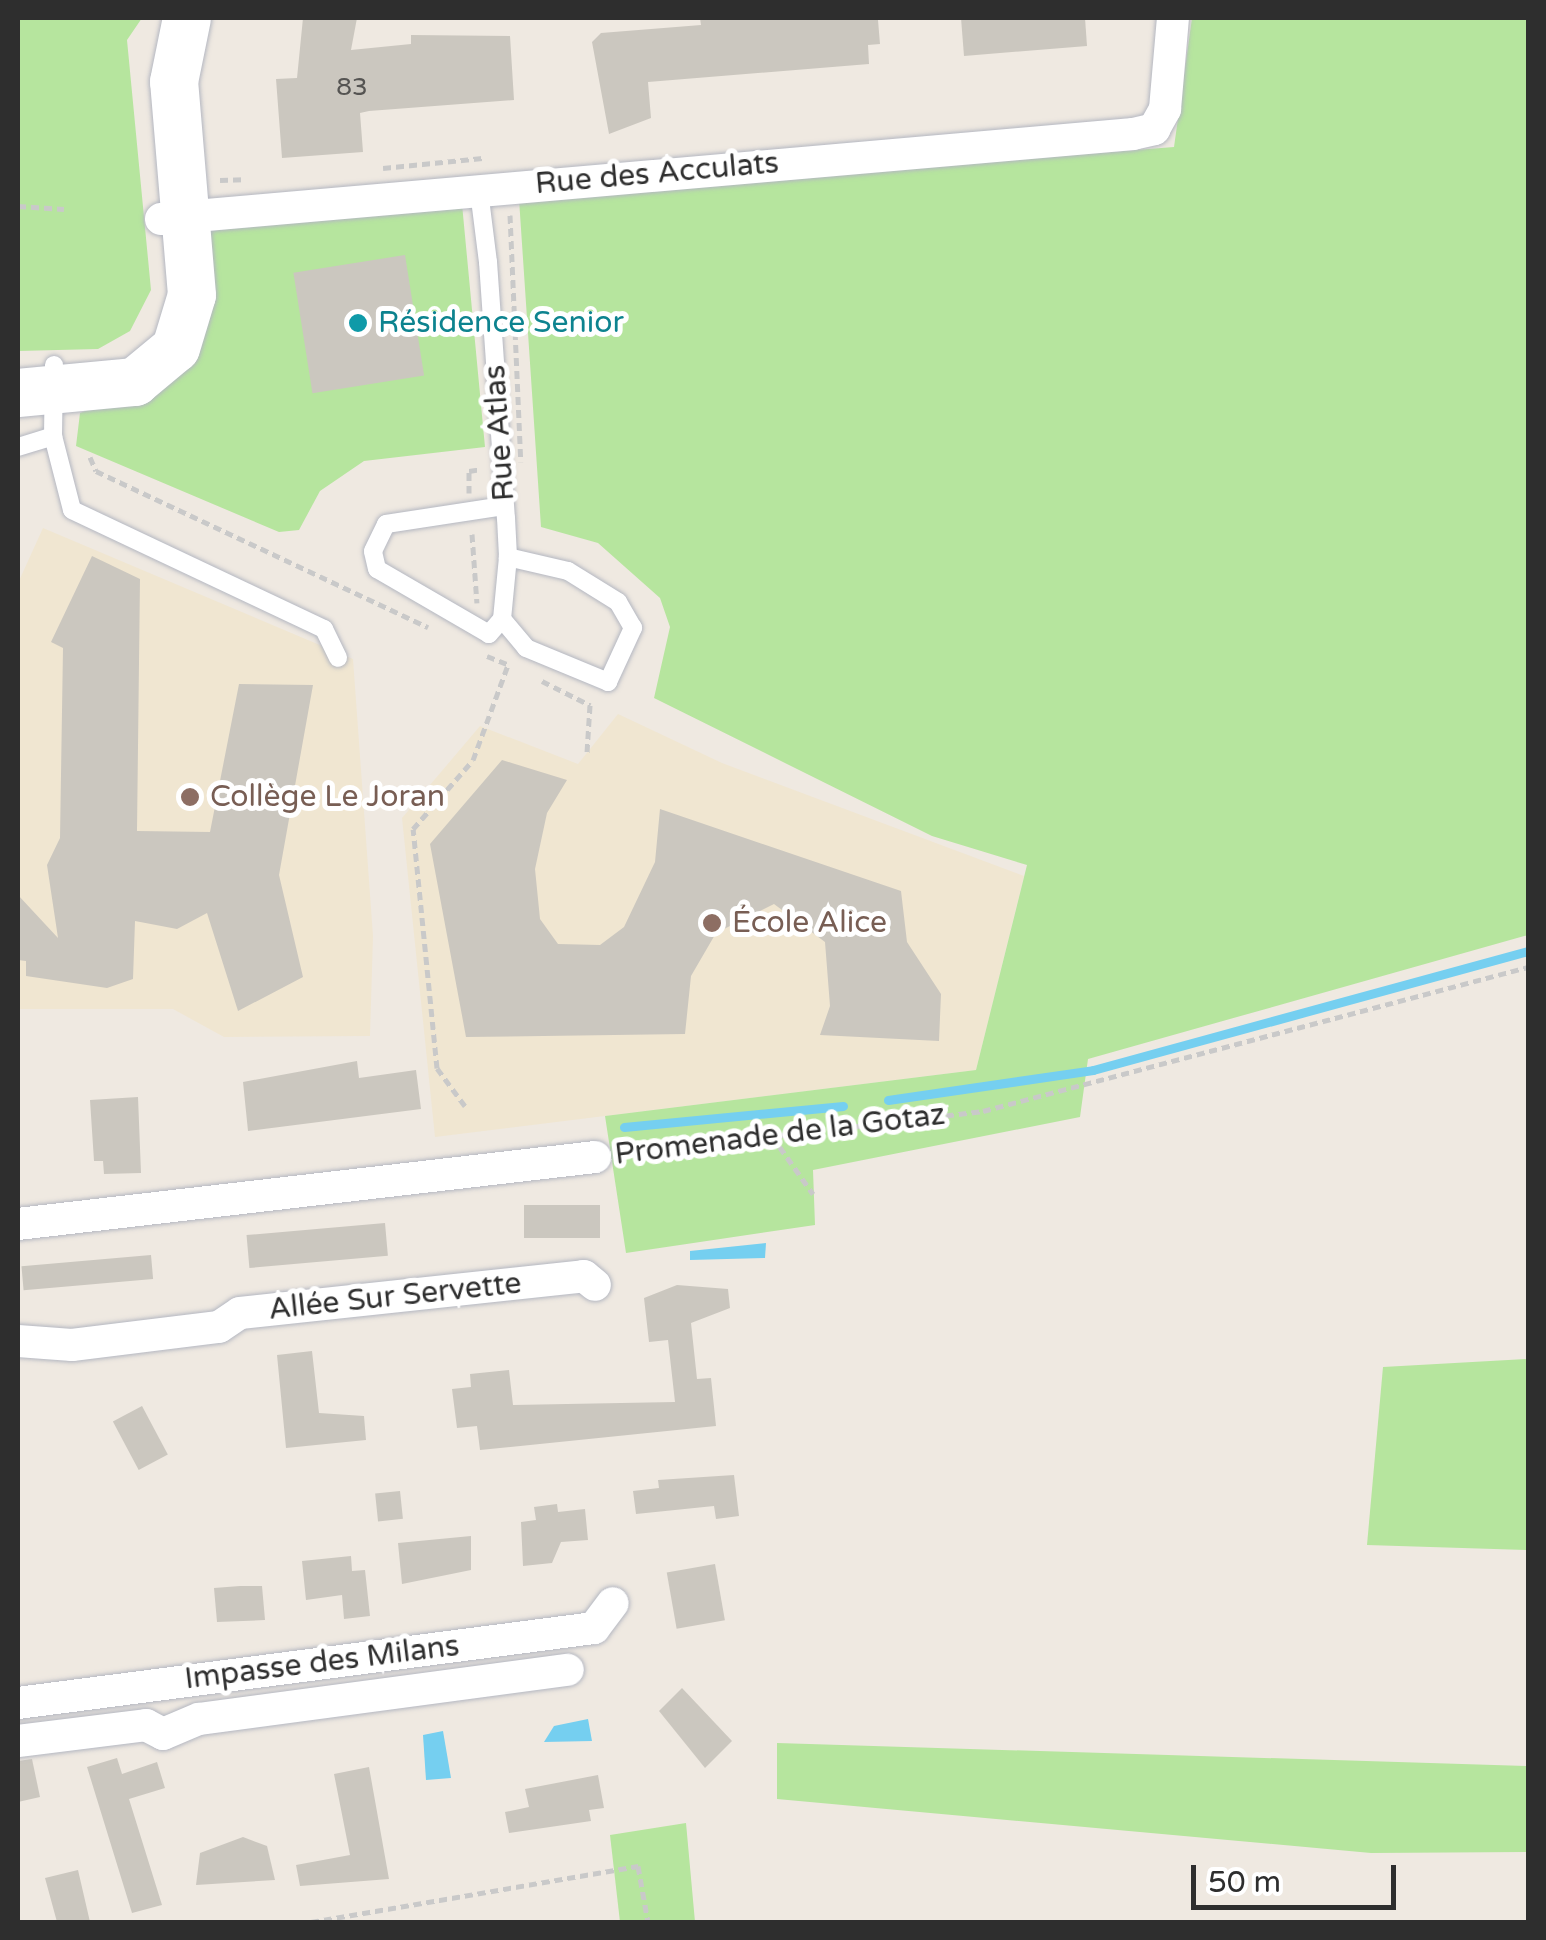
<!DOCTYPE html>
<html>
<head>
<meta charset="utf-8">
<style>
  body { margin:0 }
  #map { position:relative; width:1546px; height:1940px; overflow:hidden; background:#efe9e1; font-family:"Varela Round",sans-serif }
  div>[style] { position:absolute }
  .education>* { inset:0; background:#f0e6d1 }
  .green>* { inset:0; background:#b6e59e }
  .water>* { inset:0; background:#75cff0 }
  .stream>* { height:9px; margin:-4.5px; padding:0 4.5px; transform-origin:4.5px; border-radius:4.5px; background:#75cff0 }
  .building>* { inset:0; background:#cbc7bf; transform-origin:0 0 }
  .path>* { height:5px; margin-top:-2.5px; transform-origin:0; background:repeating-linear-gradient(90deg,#c9c9c9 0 8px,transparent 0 13px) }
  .roads { filter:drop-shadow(0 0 2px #b4b7c1) drop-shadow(0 0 2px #b4b7c1) }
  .service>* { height:18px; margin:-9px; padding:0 9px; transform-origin:9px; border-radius:9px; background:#fff }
  .minor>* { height:32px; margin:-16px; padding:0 16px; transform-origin:16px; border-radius:16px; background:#fff }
  .secondary>* { height:48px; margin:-24px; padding:0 24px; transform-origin:24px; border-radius:24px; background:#fff }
  .dots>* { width:28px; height:28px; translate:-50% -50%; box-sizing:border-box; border:5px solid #fff; border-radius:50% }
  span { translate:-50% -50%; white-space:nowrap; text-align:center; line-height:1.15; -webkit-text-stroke:10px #fff; paint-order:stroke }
  .number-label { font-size:25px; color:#555452 }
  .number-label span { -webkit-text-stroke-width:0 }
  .street-label { font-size:30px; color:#2e2e2e }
  .culture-label { font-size:30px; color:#0d838f }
  .left { translate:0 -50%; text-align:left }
  .education-label { font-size:30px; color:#785e54 }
  .frame { position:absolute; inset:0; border:20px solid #2e2e2e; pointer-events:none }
  .scale { position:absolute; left:1191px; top:1865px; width:205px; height:45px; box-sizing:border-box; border:5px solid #2e2e2e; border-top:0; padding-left:12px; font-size:30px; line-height:35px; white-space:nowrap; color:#2e2e2e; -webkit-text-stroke:8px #fff; paint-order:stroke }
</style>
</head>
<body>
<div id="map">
  <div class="education">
    <div style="clip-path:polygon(43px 528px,353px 659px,373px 936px,370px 1036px,224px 1037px,173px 1009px,18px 1009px,18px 583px)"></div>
    <div style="clip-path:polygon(618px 714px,722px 763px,1024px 876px,976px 1070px,435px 1137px,402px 818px,480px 726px,578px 764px)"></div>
  </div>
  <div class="green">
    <div style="clip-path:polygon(18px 18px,142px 18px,127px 40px,151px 290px,130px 331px,98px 349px,18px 351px)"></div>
    <div style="clip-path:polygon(1192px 18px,1528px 18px,1528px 935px,1088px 1059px,1080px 1117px,813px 1170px,815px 1225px,626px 1253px,605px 1116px,976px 1070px,1027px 865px,932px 836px,654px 698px,670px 627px,660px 598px,598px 543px,541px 527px,519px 199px,1174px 147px)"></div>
    <div style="clip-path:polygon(462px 204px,485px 447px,364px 461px,320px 491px,299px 530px,279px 532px,76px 446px,80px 413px,147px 389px,209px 231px)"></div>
    <div style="clip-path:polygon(1528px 1359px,1528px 1550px,1367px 1545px,1383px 1367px)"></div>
    <div style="clip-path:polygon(777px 1743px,1528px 1766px,1528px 1852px,1371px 1853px,777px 1799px)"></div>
    <div style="clip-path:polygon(686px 1823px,695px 1922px,620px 1922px,610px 1835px)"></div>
  </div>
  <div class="water">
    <div style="clip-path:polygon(766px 1243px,765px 1258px,690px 1260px,690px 1251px)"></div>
    <div style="clip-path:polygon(588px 1719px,592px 1741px,544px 1742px,554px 1726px)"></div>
    <div style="clip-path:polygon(443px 1731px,451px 1778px,426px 1780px,423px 1735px)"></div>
  </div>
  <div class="stream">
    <div style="left:888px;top:1100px;width:207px;rotate:-8.3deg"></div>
    <div style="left:1093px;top:1070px;width:451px;rotate:-15.3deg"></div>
    <div style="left:624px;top:1127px;width:220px;rotate:-5.5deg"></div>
  </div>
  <div class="building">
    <div style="clip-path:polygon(303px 18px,357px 18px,351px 50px,411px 44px,411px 35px,510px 36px,514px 100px,369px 111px,360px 113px,363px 152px,282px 158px,276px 79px,297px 78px)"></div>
    <div style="clip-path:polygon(700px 18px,878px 20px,880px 44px,868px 45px,869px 64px,648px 82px,651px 118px,609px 134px,592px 42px,601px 33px,701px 25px)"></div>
    <div style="clip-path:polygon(961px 18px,1085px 18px,1087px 46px,964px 56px)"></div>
    <div style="left:405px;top:255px;width:122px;height:113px;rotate:81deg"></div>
    <div style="clip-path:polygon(92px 556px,140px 579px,137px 831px,210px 832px,239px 684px,313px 685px,279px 875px,303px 977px,238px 1011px,207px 913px,177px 929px,135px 921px,133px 979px,107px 988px,26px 976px,26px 961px,18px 960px,18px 895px,58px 938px,47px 865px,60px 838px,63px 648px,51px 642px)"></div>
    <div style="clip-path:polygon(502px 760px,567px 780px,547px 813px,535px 869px,540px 919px,558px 944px,600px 945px,624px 927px,655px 862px,660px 809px,901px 891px,907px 942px,941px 994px,939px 1041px,820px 1035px,830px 1006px,825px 942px,774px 904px,716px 933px,691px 976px,685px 1034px,466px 1037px,430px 844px)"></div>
    <div style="clip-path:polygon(357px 1061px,359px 1078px,416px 1070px,421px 1109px,248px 1131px,243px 1082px)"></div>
    <div style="clip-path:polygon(138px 1097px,141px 1173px,104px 1174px,103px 1161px,94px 1161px,90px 1100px)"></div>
    <div style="left:524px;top:1205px;width:76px;height:33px"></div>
    <div style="left:385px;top:1223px;width:33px;height:139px;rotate:85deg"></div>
    <div style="left:151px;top:1255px;width:24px;height:130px;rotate:85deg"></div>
    <div style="clip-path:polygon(677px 1285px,728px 1289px,730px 1308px,691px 1323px,697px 1379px,711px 1378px,716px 1426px,480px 1450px,477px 1426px,457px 1428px,452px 1389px,471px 1387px,470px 1374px,509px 1370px,513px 1405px,675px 1402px,668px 1340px,649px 1342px,644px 1298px)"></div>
    <div style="clip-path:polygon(312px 1351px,319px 1413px,364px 1416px,366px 1440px,286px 1448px,277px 1355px)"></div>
    <div style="left:142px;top:1406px;width:55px;height:33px;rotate:62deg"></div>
    <div style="clip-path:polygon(734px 1475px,739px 1516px,716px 1519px,714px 1506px,636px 1514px,633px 1491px,659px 1488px,658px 1480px)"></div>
    <div style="left:400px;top:1491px;width:28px;height:25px;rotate:84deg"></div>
    <div style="clip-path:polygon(557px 1504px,558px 1512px,585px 1509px,588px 1540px,561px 1542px,552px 1563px,523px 1566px,521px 1522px,536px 1520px,534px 1507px)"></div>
    <div style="clip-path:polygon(471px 1536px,471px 1570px,402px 1584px,398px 1543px)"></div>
    <div style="clip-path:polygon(351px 1556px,352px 1571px,365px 1570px,370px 1616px,344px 1619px,342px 1595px,306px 1600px,302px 1561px)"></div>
    <div style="left:715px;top:1564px;width:57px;height:49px;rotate:80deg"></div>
    <div style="clip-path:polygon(240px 1586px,262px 1586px,265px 1620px,217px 1622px,214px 1588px)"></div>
    <div style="clip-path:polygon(682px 1688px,732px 1741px,705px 1768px,659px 1711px)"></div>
    <div style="clip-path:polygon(117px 1758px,122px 1774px,157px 1762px,165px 1788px,129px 1799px,162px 1905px,132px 1913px,87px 1767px)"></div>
    <div style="clip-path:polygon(32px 1759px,40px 1797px,18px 1802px,18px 1761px)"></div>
    <div style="clip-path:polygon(369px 1767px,389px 1879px,300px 1886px,296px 1865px,350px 1855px,334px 1774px)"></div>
    <div style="clip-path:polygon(598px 1775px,604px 1808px,589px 1810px,591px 1821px,509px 1833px,505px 1812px,529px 1807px,525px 1789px)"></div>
    <div style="clip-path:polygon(243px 1837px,267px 1846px,275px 1880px,196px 1885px,200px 1853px)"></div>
    <div style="clip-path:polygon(78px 1870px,90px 1922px,57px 1922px,45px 1878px)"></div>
  </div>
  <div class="path">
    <div style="left:383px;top:168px;width:100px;rotate:-5.8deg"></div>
    <div style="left:220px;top:180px;width:24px;rotate:-2deg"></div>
    <div style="left:18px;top:206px;width:46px;rotate:3.7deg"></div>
    <div style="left:510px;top:215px;width:247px;rotate:87.5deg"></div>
    <div style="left:90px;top:457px;width:15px;rotate:67deg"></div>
    <div style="left:96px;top:471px;width:367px;rotate:25.2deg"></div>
    <div style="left:469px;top:493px;width:22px;rotate:-90deg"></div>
    <div style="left:469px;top:471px;width:12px;rotate:-9deg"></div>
    <div style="left:472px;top:534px;width:69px;rotate:85.9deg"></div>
    <div style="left:487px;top:656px;width:24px;rotate:22deg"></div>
    <div style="left:542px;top:681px;width:54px;rotate:26.6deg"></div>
    <div style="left:590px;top:705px;width:48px;rotate:93.6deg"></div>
    <div style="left:465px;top:1106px;width:47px;rotate:-126.4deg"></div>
    <div style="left:437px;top:1068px;width:240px;rotate:-95.7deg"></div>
    <div style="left:413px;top:829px;width:91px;rotate:-49deg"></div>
    <div style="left:473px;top:760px;width:101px;rotate:-69.8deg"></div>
    <div style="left:772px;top:1136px;width:71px;rotate:54.7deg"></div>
    <div style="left:623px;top:1154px;width:363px;rotate:-6.8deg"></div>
    <div style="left:983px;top:1111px;width:564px;rotate:-14.8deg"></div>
    <div style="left:311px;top:1922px;width:332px;rotate:-9.7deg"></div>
    <div style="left:638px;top:1866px;width:57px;rotate:79.9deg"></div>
  </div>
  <div class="roads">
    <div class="service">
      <div style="left:479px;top:191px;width:72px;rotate:82.8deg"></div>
      <div style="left:488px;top:262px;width:257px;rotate:86deg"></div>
      <div style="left:506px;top:518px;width:39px;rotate:87deg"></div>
      <div style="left:508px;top:557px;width:62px;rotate:95.5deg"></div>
      <div style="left:502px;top:619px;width:20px;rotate:131deg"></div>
      <div style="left:489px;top:634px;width:129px;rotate:-149.9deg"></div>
      <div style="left:377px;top:569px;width:18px;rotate:-103deg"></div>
      <div style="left:373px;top:551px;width:30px;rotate:-64deg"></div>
      <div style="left:386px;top:524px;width:119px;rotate:-8.7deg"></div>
      <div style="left:54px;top:365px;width:71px;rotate:90.8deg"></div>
      <div style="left:53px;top:436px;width:76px;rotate:75.6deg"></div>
      <div style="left:72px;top:510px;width:279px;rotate:25.3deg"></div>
      <div style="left:324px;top:629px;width:32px;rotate:64deg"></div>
      <div style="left:18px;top:447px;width:37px;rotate:-17deg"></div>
      <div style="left:502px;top:619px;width:38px;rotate:50deg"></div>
      <div style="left:526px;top:648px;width:89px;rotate:22.5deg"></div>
      <div style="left:608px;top:682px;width:60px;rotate:-65.2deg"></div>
      <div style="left:633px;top:628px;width:30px;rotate:-120deg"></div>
      <div style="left:618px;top:602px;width:59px;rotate:-148.2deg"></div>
      <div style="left:568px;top:571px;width:62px;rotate:-166.9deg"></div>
    </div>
    <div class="minor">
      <div style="left:161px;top:219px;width:976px;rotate:-5deg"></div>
      <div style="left:1133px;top:134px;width:22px;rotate:-13deg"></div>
      <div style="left:1154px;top:129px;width:23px;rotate:-61deg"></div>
      <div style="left:1165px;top:109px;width:91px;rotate:-85deg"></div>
      <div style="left:18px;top:1224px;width:581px;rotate:-6.62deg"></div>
      <div style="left:18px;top:1341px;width:54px;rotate:4.2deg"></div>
      <div style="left:72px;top:1345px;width:148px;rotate:-7deg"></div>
      <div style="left:219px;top:1327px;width:25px;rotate:-34deg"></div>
      <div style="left:240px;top:1313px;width:346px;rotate:-6.1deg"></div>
      <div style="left:584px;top:1276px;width:14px;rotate:39deg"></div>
      <div style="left:18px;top:1703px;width:581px;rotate:-7.42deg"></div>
      <div style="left:594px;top:1628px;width:31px;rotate:-53deg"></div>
      <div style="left:18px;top:1741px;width:129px;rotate:-7.1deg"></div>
      <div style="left:146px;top:1725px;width:19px;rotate:28deg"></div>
      <div style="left:163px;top:1734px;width:39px;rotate:-23deg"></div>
      <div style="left:199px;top:1719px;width:372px;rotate:-7.6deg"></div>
    </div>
    <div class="secondary">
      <div style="left:18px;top:393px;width:118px;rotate:-5.4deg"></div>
      <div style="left:135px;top:382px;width:53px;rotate:-39.7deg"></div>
      <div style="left:176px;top:348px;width:55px;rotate:-73.2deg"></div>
      <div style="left:192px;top:295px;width:214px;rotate:-94.8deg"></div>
      <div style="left:174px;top:82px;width:65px;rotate:-78.5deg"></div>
    </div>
  </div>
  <div class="dots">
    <div style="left:358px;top:323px;background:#0f9aa8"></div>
    <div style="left:190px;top:797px;background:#8d6e63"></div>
    <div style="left:712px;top:923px;background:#8d6e63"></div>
  </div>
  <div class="number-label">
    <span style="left:352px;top:87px">83</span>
  </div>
  <div class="street-label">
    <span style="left:657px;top:174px;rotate:-5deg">Rue des Acculats</span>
    <span style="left:500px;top:433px;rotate:-94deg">Rue Atlas</span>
    <span style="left:780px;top:1135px;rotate:-7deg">Promenade de la Gotaz</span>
    <span style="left:395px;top:1297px;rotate:-6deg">Allée Sur Servette</span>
    <span style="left:322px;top:1663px;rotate:-7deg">Impasse des Milans</span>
  </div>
  <div class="culture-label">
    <span class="left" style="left:378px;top:323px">Résidence Senior</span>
  </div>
  <div class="education-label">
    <span class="left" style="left:210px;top:797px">Collège Le Joran</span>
    <span class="left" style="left:732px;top:923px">École Alice</span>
  </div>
  <div class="frame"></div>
  <div class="scale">50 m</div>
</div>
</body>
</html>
